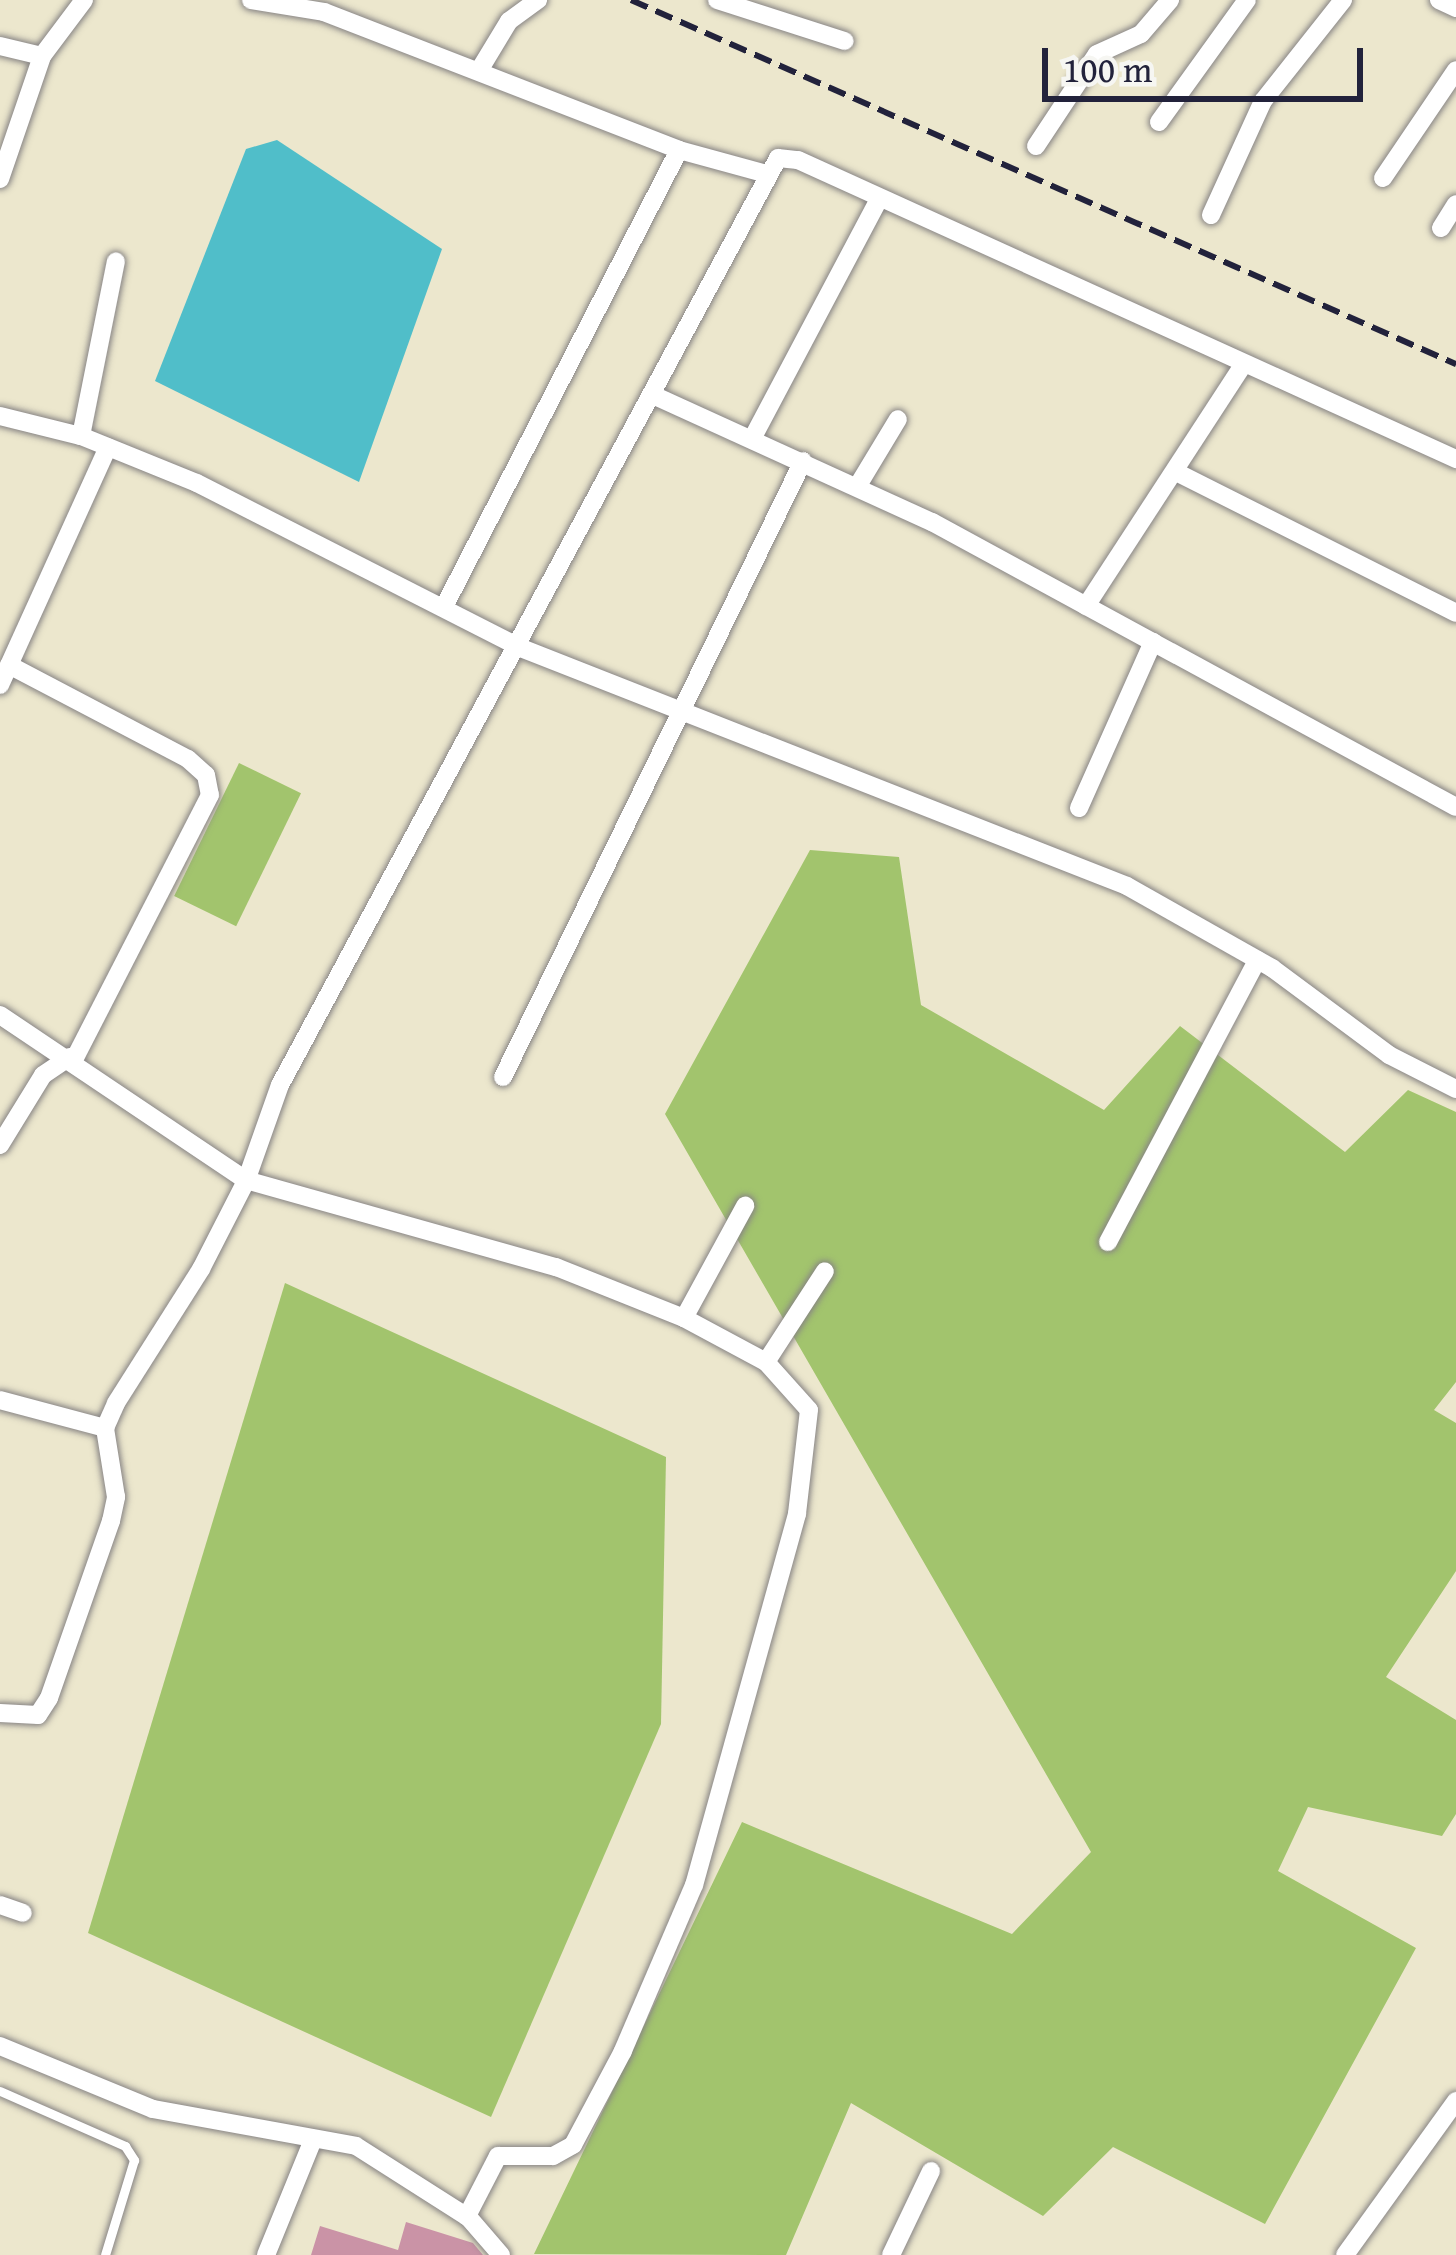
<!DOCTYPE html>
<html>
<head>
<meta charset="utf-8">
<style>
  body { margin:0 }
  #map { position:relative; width:1456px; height:2255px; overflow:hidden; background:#ece7cd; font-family:"Gentium Book Plus",serif }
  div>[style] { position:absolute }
  .green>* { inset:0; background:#a2c46d; transform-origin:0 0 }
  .water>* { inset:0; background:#50bec9 }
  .building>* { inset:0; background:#ca93a6 }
  .roads { filter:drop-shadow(0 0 3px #878484) drop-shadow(0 0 3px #878484) }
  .lane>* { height:9px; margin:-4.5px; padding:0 4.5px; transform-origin:4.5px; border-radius:4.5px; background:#fff }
  .street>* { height:18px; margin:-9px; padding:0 9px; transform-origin:9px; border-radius:9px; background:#fff }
  .rail>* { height:6px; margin-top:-3px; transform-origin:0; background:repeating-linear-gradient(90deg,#22223b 0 18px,transparent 0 27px) }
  span { translate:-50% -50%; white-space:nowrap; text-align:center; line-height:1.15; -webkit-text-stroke:9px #f6f6f2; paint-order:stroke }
  .scale { position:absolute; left:1042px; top:48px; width:321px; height:54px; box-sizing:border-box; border:6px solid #22223b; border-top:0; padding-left:15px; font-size:36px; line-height:42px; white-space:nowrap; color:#22223b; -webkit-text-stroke:9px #f6f6f2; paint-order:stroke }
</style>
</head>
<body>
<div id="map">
  <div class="green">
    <div style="left:239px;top:763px;width:69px;height:148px;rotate:26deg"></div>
    <div style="clip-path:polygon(810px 850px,899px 857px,921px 1005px,1104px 1110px,1180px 1026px,1345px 1152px,1408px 1090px,1456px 1112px,1456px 1382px,1434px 1410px,1456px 1423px,1456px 1571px,1386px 1677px,1456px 1720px,1456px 1814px,1442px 1836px,1308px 1807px,1278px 1871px,1416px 1948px,1265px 2224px,1113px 2147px,1043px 2216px,851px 2103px,786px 2255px,534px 2254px,742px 1822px,1012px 1934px,1091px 1852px,665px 1114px)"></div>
    <div style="clip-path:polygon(285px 1283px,666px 1457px,661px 1724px,491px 2117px,88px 1933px)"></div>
  </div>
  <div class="water">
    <div style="clip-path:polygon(277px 140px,442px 249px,359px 482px,155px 381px,246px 149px)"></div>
  </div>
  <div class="building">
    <div style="clip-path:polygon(406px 2222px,473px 2243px,483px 2255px,311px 2255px,320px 2226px,398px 2250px)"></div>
  </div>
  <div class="roads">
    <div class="lane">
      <div style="left:0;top:2091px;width:137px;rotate:23.7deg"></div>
      <div style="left:125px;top:2146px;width:17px;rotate:57deg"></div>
      <div style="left:134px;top:2160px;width:99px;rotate:107deg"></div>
    </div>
    <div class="street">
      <div style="left:251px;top:0;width:74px;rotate:9.3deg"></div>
      <div style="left:324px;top:12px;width:381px;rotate:21.2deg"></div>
      <div style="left:679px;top:150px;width:512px;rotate:117.22deg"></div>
      <div style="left:717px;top:0;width:134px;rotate:17.8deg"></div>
      <div style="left:1439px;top:0;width:19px;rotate:25deg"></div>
      <div style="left:0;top:46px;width:43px;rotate:13.4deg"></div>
      <div style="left:480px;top:69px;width:56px;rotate:-58.9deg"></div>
      <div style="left:509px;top:21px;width:36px;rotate:-36deg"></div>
      <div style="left:1159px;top:122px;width:150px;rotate:-54.2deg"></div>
      <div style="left:1036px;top:146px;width:110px;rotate:-56.5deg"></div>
      <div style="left:1097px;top:54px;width:48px;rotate:-24.4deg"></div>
      <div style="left:1141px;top:34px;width:45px;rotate:-49.5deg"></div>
      <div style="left:679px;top:150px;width:91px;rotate:15.3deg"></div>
      <div style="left:1383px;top:178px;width:130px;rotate:-55.9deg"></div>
      <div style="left:0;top:179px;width:130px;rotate:-71.1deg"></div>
      <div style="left:42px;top:56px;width:70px;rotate:-53.1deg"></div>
      <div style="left:1211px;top:215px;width:125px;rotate:-65.5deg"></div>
      <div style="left:1263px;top:101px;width:129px;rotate:-51.6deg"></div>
      <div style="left:1441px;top:228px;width:28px;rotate:-58deg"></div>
      <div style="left:655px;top:396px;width:304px;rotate:24.5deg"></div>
      <div style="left:932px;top:522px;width:596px;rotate:28.54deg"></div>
      <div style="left:0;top:416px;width:83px;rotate:13.9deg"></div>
      <div style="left:81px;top:436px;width:125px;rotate:22.1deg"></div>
      <div style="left:197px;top:483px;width:364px;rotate:27deg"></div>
      <div style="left:521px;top:648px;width:651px;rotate:21.44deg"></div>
      <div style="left:1127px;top:886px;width:167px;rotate:29.5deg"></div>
      <div style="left:1272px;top:968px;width:146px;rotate:36.6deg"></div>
      <div style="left:1389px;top:1055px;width:75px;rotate:26.9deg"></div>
      <div style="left:81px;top:436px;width:178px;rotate:-78.7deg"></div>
      <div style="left:752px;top:439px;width:269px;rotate:-62.1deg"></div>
      <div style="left:1176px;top:472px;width:313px;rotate:26.7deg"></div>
      <div style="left:857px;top:487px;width:79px;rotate:-58.9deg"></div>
      <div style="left:1086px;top:606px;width:288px;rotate:-56.9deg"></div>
      <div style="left:9px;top:665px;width:202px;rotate:27.7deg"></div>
      <div style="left:188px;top:759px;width:24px;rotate:42deg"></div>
      <div style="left:206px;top:775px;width:20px;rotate:79deg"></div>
      <div style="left:210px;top:795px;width:298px;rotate:117.2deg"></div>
      <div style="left:0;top:685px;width:261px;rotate:-65.6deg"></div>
      <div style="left:1079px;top:808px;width:182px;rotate:-66deg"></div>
      <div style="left:0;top:1015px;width:296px;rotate:33.9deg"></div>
      <div style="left:246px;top:1180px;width:322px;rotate:15.7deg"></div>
      <div style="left:556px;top:1267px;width:138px;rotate:21.7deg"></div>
      <div style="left:684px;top:1318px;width:93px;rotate:28.2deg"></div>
      <div style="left:766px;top:1362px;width:64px;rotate:48.1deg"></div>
      <div style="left:809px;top:1410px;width:105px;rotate:96.6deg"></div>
      <div style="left:797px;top:1514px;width:385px;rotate:105.5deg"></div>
      <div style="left:694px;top:1885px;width:181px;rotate:113.2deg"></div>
      <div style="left:623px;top:2051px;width:106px;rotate:118deg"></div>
      <div style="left:573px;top:2145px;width:23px;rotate:151deg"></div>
      <div style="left:553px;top:2156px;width:55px;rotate:180deg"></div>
      <div style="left:498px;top:2156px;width:68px;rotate:117.3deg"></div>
      <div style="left:503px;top:1077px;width:685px;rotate:-64.03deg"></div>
      <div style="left:0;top:1145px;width:82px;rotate:-58.4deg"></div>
      <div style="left:43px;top:1075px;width:32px;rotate:-34deg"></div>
      <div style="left:1108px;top:1242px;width:319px;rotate:-62.1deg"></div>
      <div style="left:684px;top:1318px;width:128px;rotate:-61.4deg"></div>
      <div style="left:766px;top:1362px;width:108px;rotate:-57deg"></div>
      <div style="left:0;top:1400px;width:109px;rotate:14.9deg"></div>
      <div style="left:0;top:1713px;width:38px;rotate:3deg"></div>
      <div style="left:38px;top:1715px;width:20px;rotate:-57deg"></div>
      <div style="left:49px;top:1698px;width:188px;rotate:-70.7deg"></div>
      <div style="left:111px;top:1521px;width:25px;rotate:-78deg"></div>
      <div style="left:116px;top:1497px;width:70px;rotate:-99.1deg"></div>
      <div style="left:105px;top:1428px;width:27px;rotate:-66deg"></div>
      <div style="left:116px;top:1403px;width:159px;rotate:-57.6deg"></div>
      <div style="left:201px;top:1269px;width:99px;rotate:-62.9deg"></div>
      <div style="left:246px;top:1181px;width:102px;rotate:-70.5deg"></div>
      <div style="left:280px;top:1085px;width:1052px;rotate:-61.75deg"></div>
      <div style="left:778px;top:158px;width:20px;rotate:6deg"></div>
      <div style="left:798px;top:160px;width:723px;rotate:24.44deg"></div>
      <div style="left:0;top:1905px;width:24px;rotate:19deg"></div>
      <div style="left:0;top:2046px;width:165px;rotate:22.4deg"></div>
      <div style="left:153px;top:2109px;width:206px;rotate:10.3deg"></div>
      <div style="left:356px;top:2146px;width:134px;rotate:32.5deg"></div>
      <div style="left:469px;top:2218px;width:49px;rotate:49.1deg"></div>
      <div style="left:266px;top:2255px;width:124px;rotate:-67.8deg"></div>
      <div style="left:891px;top:2255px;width:93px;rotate:-64.5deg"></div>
      <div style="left:1345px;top:2255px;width:190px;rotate:-54.2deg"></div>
    </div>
  </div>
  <div class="rail">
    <div style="left:631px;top:0;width:902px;rotate:23.81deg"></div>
  </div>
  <div class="scale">100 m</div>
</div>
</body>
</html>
